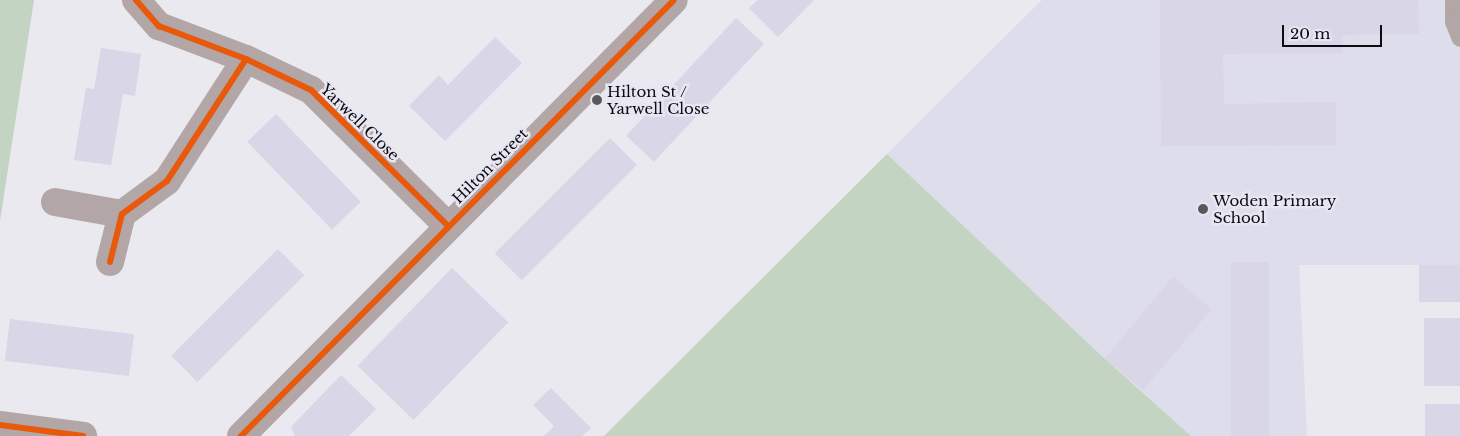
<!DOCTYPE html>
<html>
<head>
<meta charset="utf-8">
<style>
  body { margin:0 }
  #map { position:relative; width:1460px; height:436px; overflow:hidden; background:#e9e9ef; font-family:"Libre Baskerville",serif }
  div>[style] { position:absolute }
  .built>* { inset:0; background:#deddeb }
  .green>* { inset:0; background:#c4d4c2 }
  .building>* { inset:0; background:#d8d6e7; transform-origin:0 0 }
  .service>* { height:16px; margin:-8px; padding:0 8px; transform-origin:8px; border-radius:8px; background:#b2a7a6 }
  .minor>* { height:28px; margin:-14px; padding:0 14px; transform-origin:14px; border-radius:14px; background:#b2a7a6 }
  .cycleway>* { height:6px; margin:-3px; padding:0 3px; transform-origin:3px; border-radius:3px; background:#e8590c }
  .dots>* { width:14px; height:14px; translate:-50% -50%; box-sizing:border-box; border:2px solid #e7e6f2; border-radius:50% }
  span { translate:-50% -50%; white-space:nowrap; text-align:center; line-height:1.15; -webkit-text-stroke:5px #e7e6f2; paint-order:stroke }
  .poi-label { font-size:15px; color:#0c0b0f }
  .left { translate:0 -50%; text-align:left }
  .street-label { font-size:15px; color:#0c0b0f }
  .scale { position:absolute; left:1282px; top:25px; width:100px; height:22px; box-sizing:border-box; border:2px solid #0c0b0f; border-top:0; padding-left:6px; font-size:15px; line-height:18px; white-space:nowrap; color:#0c0b0f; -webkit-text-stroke:4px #e7e6f2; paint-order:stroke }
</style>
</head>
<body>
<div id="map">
  <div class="built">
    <div style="clip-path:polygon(1042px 0,1460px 0,1460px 265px,1299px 265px,1307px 436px,1191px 436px,1104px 358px,887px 154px)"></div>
  </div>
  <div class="green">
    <div style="clip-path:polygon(0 0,34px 0,0 221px)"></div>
    <div style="clip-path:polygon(887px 154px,1104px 358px,1191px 436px,604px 436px)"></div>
  </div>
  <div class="building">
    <div style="clip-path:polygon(758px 0,814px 0,778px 37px,749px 8px)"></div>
    <div style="clip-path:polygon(1160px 0,1418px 0,1419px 34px,1342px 35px,1342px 53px,1223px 54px,1224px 104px,1336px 102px,1336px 145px,1161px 146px)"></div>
    <div style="left:736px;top:18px;width:38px;height:161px;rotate:43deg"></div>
    <div style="clip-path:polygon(495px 37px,522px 63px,445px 141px,409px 106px,439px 75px,448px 85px)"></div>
    <div style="clip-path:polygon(101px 48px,141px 54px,135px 96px,123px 94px,111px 165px,74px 160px,86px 88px,94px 89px)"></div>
    <div style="left:276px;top:114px;width:122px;height:40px;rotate:46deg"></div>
    <div style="left:610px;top:138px;width:38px;height:163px;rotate:45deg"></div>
    <div style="left:278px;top:249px;width:37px;height:151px;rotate:45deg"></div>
    <div style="left:1231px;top:262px;width:38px;height:174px"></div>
    <div style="left:1419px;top:265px;width:41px;height:37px"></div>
    <div style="left:452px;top:268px;width:78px;height:136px;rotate:44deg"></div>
    <div style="left:1173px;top:277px;width:50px;height:106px;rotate:40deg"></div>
    <div style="left:1460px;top:318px;width:68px;height:36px;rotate:90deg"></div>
    <div style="left:10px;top:319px;width:125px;height:42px;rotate:7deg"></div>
    <div style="clip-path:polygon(341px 375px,376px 409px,349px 436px,295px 436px,291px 427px)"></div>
    <div style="clip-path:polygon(551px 388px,591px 428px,582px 436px,544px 436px,554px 426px,533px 405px)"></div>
    <div style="left:1460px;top:404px;width:32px;height:35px;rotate:90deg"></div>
  </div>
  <div class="service">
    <div style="left:1453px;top:0;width:22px;rotate:90deg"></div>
    <div style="left:1453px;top:22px;width:18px;rotate:68deg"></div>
  </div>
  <div class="minor">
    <div style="left:136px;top:0;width:35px;rotate:49deg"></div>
    <div style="left:159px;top:26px;width:93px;rotate:20.8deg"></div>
    <div style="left:246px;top:59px;width:72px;rotate:25.5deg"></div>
    <div style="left:311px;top:90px;width:193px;rotate:44.8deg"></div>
    <div style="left:55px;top:202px;width:68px;rotate:10.2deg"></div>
    <div style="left:110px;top:262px;width:49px;rotate:-76deg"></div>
    <div style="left:122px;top:214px;width:56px;rotate:-36.3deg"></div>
    <div style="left:167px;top:181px;width:145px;rotate:-57.1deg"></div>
    <div style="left:0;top:425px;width:84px;rotate:7.5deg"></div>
    <div style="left:241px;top:436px;width:614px;rotate:-45.2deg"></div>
  </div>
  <div class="cycleway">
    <div style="left:136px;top:0;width:35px;rotate:49deg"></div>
    <div style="left:159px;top:26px;width:93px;rotate:20.8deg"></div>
    <div style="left:246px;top:59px;width:72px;rotate:25.5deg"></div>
    <div style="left:311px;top:90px;width:193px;rotate:44.8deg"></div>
    <div style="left:110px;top:262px;width:49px;rotate:-76deg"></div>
    <div style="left:122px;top:214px;width:56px;rotate:-36.3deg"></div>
    <div style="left:167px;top:181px;width:145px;rotate:-57.1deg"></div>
    <div style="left:0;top:425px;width:84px;rotate:7.5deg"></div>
    <div style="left:241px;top:436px;width:614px;rotate:-45.2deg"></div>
  </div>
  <div class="dots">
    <div style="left:597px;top:100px;background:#59595d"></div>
    <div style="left:1203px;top:209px;background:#59595d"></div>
  </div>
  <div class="poi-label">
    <span class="left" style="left:607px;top:100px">Hilton St /<br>Yarwell Close</span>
    <span class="left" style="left:1213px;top:209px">Woden Primary<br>School</span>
  </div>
  <div class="street-label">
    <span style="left:360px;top:122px;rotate:44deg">Yarwell Close</span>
    <span style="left:490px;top:166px;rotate:-45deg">Hilton Street</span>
  </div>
  <div class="scale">20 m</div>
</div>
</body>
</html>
